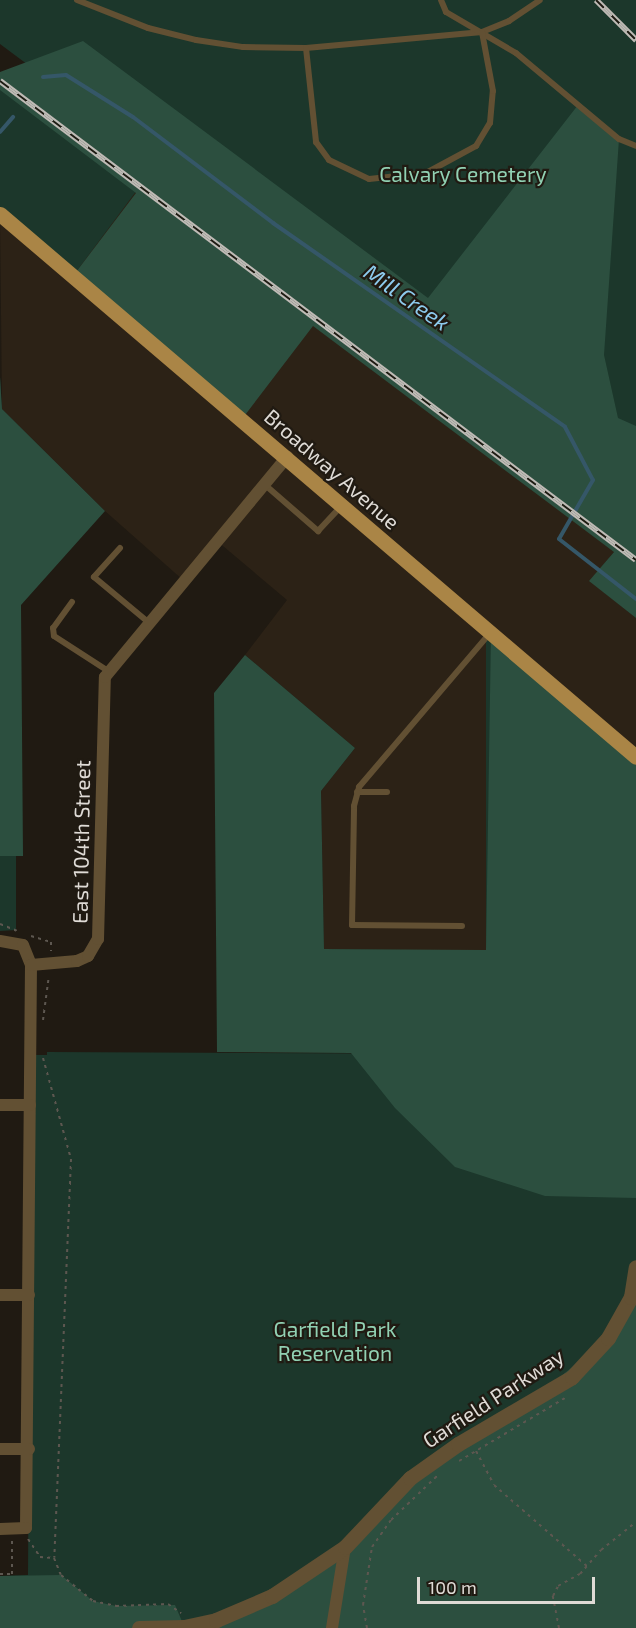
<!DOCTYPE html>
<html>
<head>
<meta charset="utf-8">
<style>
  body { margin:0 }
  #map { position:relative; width:636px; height:1628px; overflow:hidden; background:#201a12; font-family:"Exo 2",sans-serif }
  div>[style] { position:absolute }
  .built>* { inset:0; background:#2c2216 }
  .green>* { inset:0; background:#1c372b }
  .forest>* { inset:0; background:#2c4f3f }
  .stream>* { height:4px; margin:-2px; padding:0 2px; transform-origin:2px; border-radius:2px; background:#355768 }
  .path>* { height:2px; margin-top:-1px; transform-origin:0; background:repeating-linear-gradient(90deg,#5d5750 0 3px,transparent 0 7.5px) }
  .service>* { height:6px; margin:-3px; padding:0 3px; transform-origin:3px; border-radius:3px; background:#625033 }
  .minor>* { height:12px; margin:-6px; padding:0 6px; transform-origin:6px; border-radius:6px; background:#625033 }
  .tertiary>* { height:15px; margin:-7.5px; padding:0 7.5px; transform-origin:7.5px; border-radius:7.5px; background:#625033 }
  .primary>* { height:15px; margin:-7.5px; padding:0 7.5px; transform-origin:7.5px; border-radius:7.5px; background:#aa8546 }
  .rail>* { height:6px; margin-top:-3px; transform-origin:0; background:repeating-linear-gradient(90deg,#201a12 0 11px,#c0bbb6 0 22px); box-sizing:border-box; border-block:2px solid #c0bbb6 }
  span { translate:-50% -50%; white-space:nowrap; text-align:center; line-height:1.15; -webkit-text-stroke:4.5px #201a12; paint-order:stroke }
  .park-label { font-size:21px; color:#91d1b3 }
  .street-label { font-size:21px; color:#dfdbd6 }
  .water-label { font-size:22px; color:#8dcbed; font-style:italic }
  .scale { position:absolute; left:417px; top:1577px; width:178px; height:27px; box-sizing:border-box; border:3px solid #dfdbd6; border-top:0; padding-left:8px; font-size:18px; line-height:21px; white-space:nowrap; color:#dfdbd6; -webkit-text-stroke:4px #201a12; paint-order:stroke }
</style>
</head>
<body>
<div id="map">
  <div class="built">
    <div style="clip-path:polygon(140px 186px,618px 547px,590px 581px,636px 618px,636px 757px,487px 632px,486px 951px,324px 949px,321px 791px,355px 748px,245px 655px,287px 600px,217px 541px,183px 580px,105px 511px,2px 409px,0 214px)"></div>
  </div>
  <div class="green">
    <div style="clip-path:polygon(0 0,636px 0,636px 518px,0 44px)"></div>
    <div style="clip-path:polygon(0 81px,140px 186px,73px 276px,0 214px)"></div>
    <div style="clip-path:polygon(0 376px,23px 856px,16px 856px,16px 930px,0 931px)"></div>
    <div style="clip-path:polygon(486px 632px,636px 760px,636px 1628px,0 1628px,0 1576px,28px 1575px,31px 1055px,47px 1055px,47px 1052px,486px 1054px)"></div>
  </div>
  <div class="forest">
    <div style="clip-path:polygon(83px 41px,428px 298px,578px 105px,619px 139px,604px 355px,618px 418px,636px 426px,636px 618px,589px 581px,614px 552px,313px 326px,242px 419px,73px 276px,136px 193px,0 90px,0 72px)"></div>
    <div style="clip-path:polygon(0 377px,2px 409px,105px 511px,21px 605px,23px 856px,0 856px)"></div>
    <div style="clip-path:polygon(491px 632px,636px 757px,636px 1198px,545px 1196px,455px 1167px,395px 1108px,351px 1053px,217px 1052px,214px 693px,245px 655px,355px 748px,321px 791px,324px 949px,486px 950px)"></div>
    <div style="clip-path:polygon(636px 1267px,636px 1628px,0 1628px,0 1576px,61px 1575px,93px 1601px,116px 1606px,175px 1605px,184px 1626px,216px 1620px,345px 1547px,410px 1478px,523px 1407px,608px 1338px)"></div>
  </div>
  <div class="stream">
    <div style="left:43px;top:77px;width:23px;rotate:-5deg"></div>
    <div style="left:66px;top:75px;width:79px;rotate:32.1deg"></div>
    <div style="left:133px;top:117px;width:176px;rotate:37.1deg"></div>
    <div style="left:273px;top:223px;width:356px;rotate:34.9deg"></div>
    <div style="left:565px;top:427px;width:60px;rotate:62.2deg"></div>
    <div style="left:593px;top:480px;width:68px;rotate:120deg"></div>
    <div style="left:559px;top:539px;width:98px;rotate:37.9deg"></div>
    <div style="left:0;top:132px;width:20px;rotate:-49deg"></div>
  </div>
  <div class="path">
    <div style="left:0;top:924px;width:18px;rotate:22deg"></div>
    <div style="left:31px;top:936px;width:21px;rotate:17deg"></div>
    <div style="left:51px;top:942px;width:9px;rotate:90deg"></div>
    <div style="left:43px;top:1020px;width:45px;rotate:-82.4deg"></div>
    <div style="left:43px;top:1058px;width:105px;rotate:74.5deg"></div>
    <div style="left:71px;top:1159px;width:399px;rotate:92.4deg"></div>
    <div style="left:54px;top:1558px;width:18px;rotate:68deg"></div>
    <div style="left:61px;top:1575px;width:41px;rotate:39.1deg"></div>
    <div style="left:93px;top:1601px;width:24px;rotate:12deg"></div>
    <div style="left:116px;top:1606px;width:52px;rotate:-2.2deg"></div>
    <div style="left:168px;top:1604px;width:16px;rotate:35deg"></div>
    <div style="left:476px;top:1451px;width:38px;rotate:62deg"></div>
    <div style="left:494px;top:1485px;width:125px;rotate:41.1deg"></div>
    <div style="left:459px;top:1461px;width:123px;rotate:-30.7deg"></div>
    <div style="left:28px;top:1539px;width:22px;rotate:56deg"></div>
    <div style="left:40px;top:1557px;width:14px;rotate:4deg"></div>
    <div style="left:0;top:1574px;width:12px"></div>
    <div style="left:12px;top:1574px;width:33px;rotate:-90deg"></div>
    <div style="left:367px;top:1628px;width:23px;rotate:-100deg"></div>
    <div style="left:363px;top:1605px;width:59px;rotate:-81.2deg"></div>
    <div style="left:372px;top:1547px;width:33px;rotate:-55deg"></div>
    <div style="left:391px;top:1520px;width:64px;rotate:-43.7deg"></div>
    <div style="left:559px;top:1628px;width:33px;rotate:-101deg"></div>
    <div style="left:553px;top:1596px;width:11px;rotate:-63deg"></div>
    <div style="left:558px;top:1586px;width:25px;rotate:-29deg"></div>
    <div style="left:580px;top:1574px;width:32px;rotate:-49deg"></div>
    <div style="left:601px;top:1550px;width:45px;rotate:-38.7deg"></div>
  </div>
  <div class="service">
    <div style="left:77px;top:0;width:76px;rotate:21.5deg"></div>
    <div style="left:148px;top:28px;width:49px;rotate:14deg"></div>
    <div style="left:196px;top:40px;width:48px;rotate:8.5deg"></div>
    <div style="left:243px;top:47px;width:63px;rotate:0.9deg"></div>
    <div style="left:306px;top:48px;width:177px;rotate:-5.2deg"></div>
    <div style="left:482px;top:32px;width:29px;rotate:-22deg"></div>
    <div style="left:509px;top:21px;width:37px;rotate:-34deg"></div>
    <div style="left:441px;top:0;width:13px;rotate:67deg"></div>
    <div style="left:446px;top:12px;width:81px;rotate:30.4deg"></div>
    <div style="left:516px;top:53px;width:134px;rotate:39.9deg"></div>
    <div style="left:619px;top:139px;width:18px;rotate:22deg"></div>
    <div style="left:306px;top:48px;width:95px;rotate:83.9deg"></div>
    <div style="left:316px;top:142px;width:22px;rotate:54deg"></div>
    <div style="left:329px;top:160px;width:44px;rotate:25.4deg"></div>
    <div style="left:369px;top:179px;width:57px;rotate:-6deg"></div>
    <div style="left:426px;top:173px;width:57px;rotate:-28.4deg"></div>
    <div style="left:476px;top:146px;width:27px;rotate:-59deg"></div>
    <div style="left:490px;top:123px;width:32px;rotate:-85deg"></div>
    <div style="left:493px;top:91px;width:60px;rotate:-100.6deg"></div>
    <div style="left:264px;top:484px;width:72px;rotate:41deg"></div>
    <div style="left:318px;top:531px;width:34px;rotate:-47deg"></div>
    <div style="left:120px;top:548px;width:39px;rotate:132deg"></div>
    <div style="left:94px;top:577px;width:70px;rotate:39.8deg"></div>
    <div style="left:72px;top:602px;width:32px;rotate:126deg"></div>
    <div style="left:53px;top:628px;width:8px;rotate:83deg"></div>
    <div style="left:54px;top:636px;width:64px;rotate:32.9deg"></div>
    <div style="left:357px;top:792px;width:30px"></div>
    <div style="left:462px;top:926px;width:110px;rotate:-179.5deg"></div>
    <div style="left:352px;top:925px;width:119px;rotate:-89deg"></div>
    <div style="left:354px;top:806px;width:20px;rotate:-75deg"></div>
    <div style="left:359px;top:787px;width:202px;rotate:-49.6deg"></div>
  </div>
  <div class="minor">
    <div style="left:0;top:941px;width:23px;rotate:10deg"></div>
    <div style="left:23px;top:945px;width:22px;rotate:68deg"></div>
    <div style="left:31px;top:965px;width:563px;rotate:90.51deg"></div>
    <div style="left:26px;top:1528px;width:26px;rotate:178deg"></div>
    <div style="left:31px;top:965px;width:46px;rotate:-5deg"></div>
    <div style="left:77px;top:961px;width:12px;rotate:-24deg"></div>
    <div style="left:88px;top:956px;width:20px;rotate:-60deg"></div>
    <div style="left:98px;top:939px;width:262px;rotate:-88.5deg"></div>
    <div style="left:105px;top:677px;width:286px;rotate:-50.4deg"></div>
    <div style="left:0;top:1105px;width:30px"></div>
    <div style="left:0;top:1295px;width:29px"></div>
    <div style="left:0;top:1449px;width:29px"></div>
    <div style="left:332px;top:1628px;width:82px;rotate:-80.9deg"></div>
  </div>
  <div class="tertiary">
    <div style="left:139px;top:1628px;width:45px;rotate:-1.3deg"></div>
    <div style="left:184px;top:1627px;width:33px;rotate:-12deg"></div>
    <div style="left:216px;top:1620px;width:61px;rotate:-23.2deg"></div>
    <div style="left:272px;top:1596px;width:88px;rotate:-33.9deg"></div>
    <div style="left:345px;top:1547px;width:95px;rotate:-46.7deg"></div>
    <div style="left:410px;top:1478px;width:59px;rotate:-35.3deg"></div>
    <div style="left:458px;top:1444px;width:132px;rotate:-30.4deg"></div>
    <div style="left:572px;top:1377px;width:53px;rotate:-47.3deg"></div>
    <div style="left:608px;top:1338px;width:47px;rotate:-60.7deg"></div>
    <div style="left:631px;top:1297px;width:30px;rotate:-81deg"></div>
  </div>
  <div class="primary">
    <div style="left:0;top:214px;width:836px;rotate:40.49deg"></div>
  </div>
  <div class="rail">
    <div style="left:596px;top:0;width:57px;rotate:45deg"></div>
    <div style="left:0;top:81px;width:796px;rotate:36.99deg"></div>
  </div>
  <div class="park-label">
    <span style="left:463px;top:174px">Calvary Cemetery</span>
    <span style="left:335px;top:1341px">Garfield Park<br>Reservation</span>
  </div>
  <div class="street-label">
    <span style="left:332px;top:469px;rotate:41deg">Broadway Avenue</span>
    <span style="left:81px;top:842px;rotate:-89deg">East 104th Street</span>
    <span style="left:493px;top:1398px;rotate:-33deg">Garfield Parkway</span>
  </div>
  <div class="water-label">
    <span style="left:407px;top:297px;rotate:35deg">Mill Creek</span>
  </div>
  <div class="scale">100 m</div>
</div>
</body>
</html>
